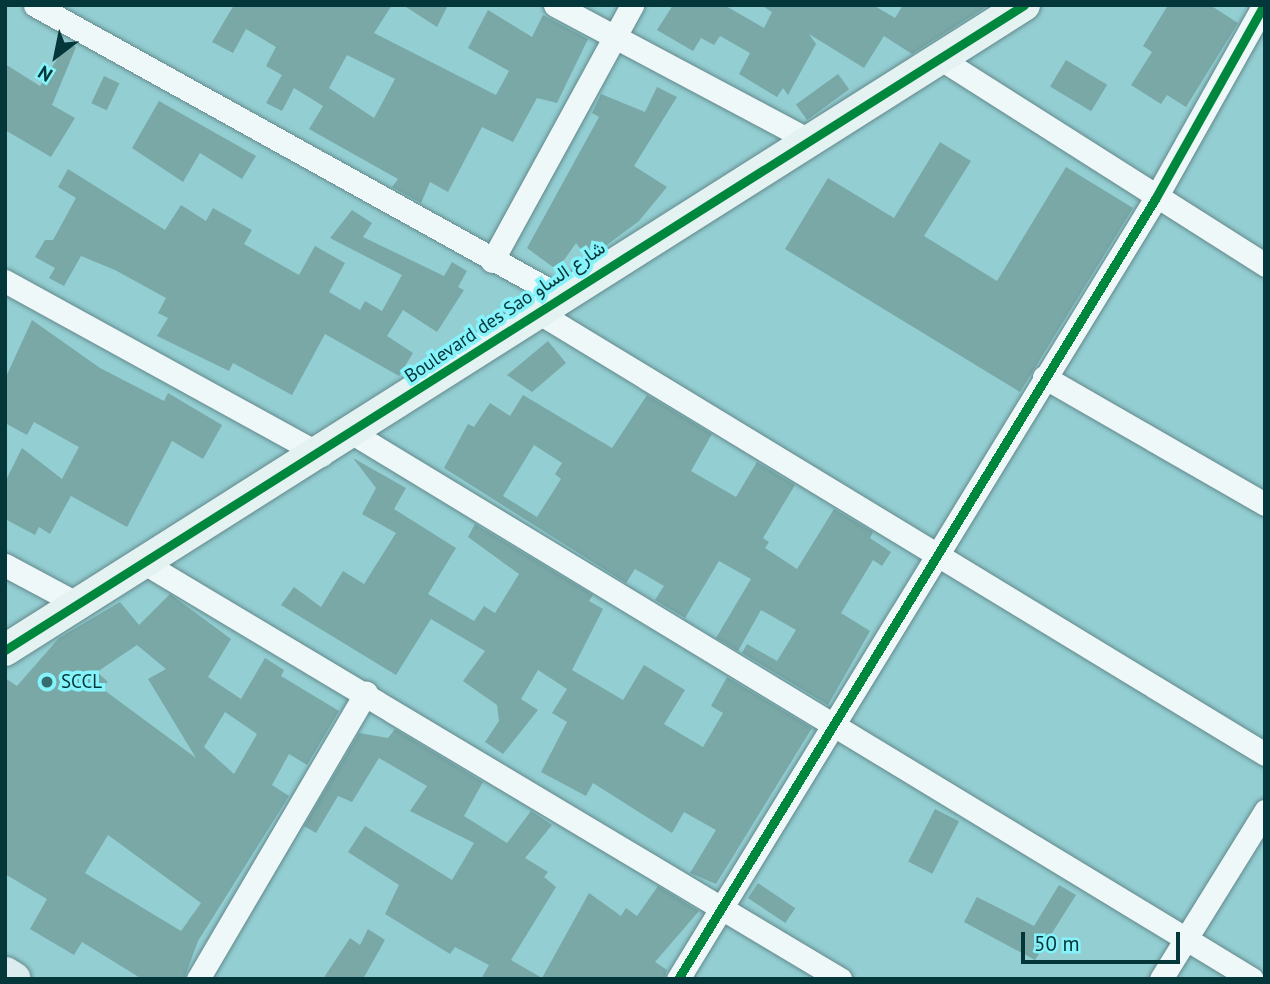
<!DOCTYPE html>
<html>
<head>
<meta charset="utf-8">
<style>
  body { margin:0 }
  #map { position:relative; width:1270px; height:984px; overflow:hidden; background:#93ced2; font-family:"PT Sans",Vazirmatn,sans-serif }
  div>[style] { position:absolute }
  .building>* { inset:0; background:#79a8a7; transform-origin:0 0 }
  .roads { filter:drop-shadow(0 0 2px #63888b) drop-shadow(0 0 2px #63888b) }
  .street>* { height:23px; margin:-11.5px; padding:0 11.5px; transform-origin:11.5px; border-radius:11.5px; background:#eff8f8 }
  .secondary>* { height:32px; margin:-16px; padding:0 16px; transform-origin:16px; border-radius:16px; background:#e5f2f2 }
  .primary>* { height:35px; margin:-17.5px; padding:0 17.5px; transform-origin:17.5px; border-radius:17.5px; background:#daeced }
  .cycleway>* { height:9px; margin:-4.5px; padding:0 4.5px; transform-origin:4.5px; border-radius:4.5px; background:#00873e }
  .dots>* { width:19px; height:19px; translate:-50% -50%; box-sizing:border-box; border:4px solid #86f2f9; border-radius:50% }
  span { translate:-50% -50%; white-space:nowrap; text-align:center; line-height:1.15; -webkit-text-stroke:7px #86f2f9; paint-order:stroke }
  .street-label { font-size:19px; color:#04373a }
  .poi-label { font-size:19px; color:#04373a }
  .left { translate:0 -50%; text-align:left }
  .frame { position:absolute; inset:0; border:7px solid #04373a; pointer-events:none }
  .north { position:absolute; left:21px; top:21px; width:70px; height:70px; -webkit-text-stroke:5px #86f2f9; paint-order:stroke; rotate:212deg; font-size:19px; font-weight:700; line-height:28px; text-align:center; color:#04373a }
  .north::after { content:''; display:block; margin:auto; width:24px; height:32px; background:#04373a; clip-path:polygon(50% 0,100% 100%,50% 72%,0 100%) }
  .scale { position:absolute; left:1021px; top:932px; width:159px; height:32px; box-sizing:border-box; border:4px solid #04373a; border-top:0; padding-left:9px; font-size:21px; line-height:24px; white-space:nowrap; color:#04373a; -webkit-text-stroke:5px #86f2f9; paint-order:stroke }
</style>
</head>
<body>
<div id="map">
  <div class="building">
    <div style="clip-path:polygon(evenodd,234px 5px,392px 5px,374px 33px,496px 95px,509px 71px,468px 48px,488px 10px,532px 37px,543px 15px,588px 39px,557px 103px,537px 98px,513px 142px,482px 127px,448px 192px,430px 182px,421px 203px,392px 187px,398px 179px,309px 129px,323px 106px,294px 88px,282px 111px,266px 103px,282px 75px,266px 66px,276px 47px,246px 29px,233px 53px,212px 42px,234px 5px,347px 55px,395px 79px,374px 118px,329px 88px,347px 55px)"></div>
    <div style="clip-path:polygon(403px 5px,448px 5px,437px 27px)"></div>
    <div style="clip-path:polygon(673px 5px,724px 5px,764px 28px,772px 12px,761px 5px,873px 5px,895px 18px,903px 5px,989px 5px,912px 54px,884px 36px,864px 68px,809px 34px,816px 44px,788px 95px,783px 88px,777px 97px,739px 74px,750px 53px,720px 36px,714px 45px,701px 38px,693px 51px,657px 30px)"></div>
    <div style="clip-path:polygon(1168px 5px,1210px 5px,1238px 23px,1186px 107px,1167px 95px,1161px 104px,1131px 85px,1152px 52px,1143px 46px)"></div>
    <div style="clip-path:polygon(68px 42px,76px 47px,52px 105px,75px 118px,51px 157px,5px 130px,5px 64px,40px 86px)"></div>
    <div style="left:1066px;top:60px;width:48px;height:31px;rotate:31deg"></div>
    <div style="left:838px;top:74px;width:19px;height:52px;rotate:54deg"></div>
    <div style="left:104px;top:76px;width:17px;height:30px;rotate:25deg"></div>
    <div style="clip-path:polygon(657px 87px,677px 97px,634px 166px,667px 187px,639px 221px,588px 259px,576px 243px,557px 270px,527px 248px,599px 117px,592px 113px,601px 94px,645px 112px)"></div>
    <div style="clip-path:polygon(159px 101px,256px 156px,242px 179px,200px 153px,183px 182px,132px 148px)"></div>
    <div style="clip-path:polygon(940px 142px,971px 161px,924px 236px,997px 281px,1066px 167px,1133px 208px,1020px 392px,785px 249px,828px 178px,894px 218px)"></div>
    <div style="clip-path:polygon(68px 169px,165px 230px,181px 205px,206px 221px,213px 208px,252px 230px,244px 244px,299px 275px,315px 246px,345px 263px,329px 292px,360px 310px,365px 301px,382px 311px,402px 275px,330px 238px,352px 210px,372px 223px,363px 237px,444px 276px,452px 262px,467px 271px,458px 287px,464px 290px,437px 332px,403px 310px,387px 336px,413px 353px,399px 376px,325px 334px,292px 395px,233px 363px,229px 371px,157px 336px,168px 318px,158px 313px,166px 298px,115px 270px,81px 256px,64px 286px,49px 278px,55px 268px,35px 257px,45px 240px,53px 240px,76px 198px,58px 187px)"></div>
    <div style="clip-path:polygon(32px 320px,100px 368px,164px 401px,168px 393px,222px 425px,203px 459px,172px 441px,127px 527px,71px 496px,50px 534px,39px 527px,35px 535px,5px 519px,5px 482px,22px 448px,62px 479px,79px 447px,34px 422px,27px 435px,5px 423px,5px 379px)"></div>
    <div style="clip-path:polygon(548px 341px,566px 363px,532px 392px,507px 375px)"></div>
    <div style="clip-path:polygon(evenodd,523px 395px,612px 448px,647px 395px,712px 434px,691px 471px,736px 497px,757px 462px,795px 485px,763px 538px,769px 542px,765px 548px,797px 569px,834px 509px,873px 532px,870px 538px,891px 552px,882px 566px,873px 560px,841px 613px,870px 631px,828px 705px,742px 653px,747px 644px,777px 661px,796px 630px,761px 610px,738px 651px,716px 638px,751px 579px,719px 561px,685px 618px,655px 600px,664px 586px,635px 569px,626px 583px,444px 468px,468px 424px,474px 427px,490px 403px,510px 416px,523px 395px,534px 445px,562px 463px,555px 474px,561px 479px,537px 517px,503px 496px,534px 445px)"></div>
    <div style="clip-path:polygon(353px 458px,406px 488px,394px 509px,456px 548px,428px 594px,474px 621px,484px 606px,495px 613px,519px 574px,468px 537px,475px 524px,593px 595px,589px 601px,603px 609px,572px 670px,623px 700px,644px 665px,685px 690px,664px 724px,703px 747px,723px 713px,711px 706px,727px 677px,812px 728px,716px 884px,690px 873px,716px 830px,684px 812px,672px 833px,593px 783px,586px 796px,541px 772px,567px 722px,552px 713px,567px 689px,538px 670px,521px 699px,538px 710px,503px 754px,485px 742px,499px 721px,497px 705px,463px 681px,485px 651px,431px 619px,396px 675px,281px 605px,294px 587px,321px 607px,343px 571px,364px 584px,396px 533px,362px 514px,376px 488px)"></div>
    <div style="clip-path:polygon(evenodd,170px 594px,231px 639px,208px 677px,241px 699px,265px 658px,284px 670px,281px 676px,339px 711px,307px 765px,289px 754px,272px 785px,289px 796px,198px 941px,184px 979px,142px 979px,82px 942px,74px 955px,30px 929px,47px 899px,5px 874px,5px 678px,17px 686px,59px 638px,120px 602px,139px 625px,170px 594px,137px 645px,166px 669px,148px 679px,196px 758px,100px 687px,108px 682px,97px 672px,137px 645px,170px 594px,225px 712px,257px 734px,234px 774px,204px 747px,225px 712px,170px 594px,108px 835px,201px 903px,181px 931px,85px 873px,108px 835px)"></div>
    <div style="clip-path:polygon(395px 729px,483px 782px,464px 816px,507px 843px,531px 811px,552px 825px,525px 858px,548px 872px,544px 877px,556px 887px,511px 960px,542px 978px,589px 893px,621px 916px,626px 908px,637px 916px,658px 886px,699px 911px,655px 962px,667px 970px,664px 979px,481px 979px,489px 965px,455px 947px,450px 954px,385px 914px,399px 885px,348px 852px,365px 826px,452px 880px,474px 843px,410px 811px,427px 786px,379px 758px,352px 802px,338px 796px,316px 833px,304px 826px,359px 733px,388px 738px)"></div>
    <div style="left:935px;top:809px;width:27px;height:59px;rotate:27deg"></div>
    <div style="left:758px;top:883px;width:45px;height:18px;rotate:34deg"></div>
    <div style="clip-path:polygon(1059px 885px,1076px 895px,1035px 960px,964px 922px,977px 897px,1034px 926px)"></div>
    <div style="clip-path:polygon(368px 929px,385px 940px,363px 979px,323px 979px,350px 938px,360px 945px)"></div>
  </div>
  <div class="roads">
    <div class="street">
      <div style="left:35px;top:5px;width:598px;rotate:29.01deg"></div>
      <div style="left:555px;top:5px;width:285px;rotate:28deg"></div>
      <div style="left:941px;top:59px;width:384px;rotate:32.4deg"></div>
      <div style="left:492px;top:261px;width:292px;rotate:-61.3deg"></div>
      <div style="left:5px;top:281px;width:361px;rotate:28.8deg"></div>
      <div style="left:536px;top:311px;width:853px;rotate:31.29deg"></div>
      <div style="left:1044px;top:377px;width:255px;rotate:29.9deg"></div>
      <div style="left:354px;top:434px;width:1050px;rotate:31.25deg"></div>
      <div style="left:146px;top:564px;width:809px;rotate:30.88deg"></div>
      <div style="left:5px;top:565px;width:85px;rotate:28.1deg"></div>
      <div style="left:198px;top:979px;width:332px;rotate:-59.6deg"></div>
      <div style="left:678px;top:979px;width:914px;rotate:-58.55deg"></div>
      <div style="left:1155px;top:199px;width:223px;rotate:-60.7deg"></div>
      <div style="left:1161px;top:979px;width:198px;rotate:-58.2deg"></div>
    </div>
    <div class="secondary">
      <div style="left:5px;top:650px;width:1206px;rotate:-32.33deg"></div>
    </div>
    <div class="primary">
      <div style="left:5px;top:974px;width:9px;rotate:32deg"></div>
    </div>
  </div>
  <div class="cycleway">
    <div style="left:5px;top:650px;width:1206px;rotate:-32.33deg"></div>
    <div style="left:678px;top:979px;width:914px;rotate:-58.55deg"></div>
    <div style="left:1155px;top:199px;width:223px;rotate:-60.7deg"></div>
  </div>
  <div class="dots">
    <div style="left:47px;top:682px;background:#366c6f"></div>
  </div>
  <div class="street-label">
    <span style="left:505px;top:312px;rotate:-34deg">Boulevard des Sao شارع الساو</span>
  </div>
  <div class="poi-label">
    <span class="left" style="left:61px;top:682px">SCCL</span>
  </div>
  <div class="frame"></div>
  <div class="north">N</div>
  <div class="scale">50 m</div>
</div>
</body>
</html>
